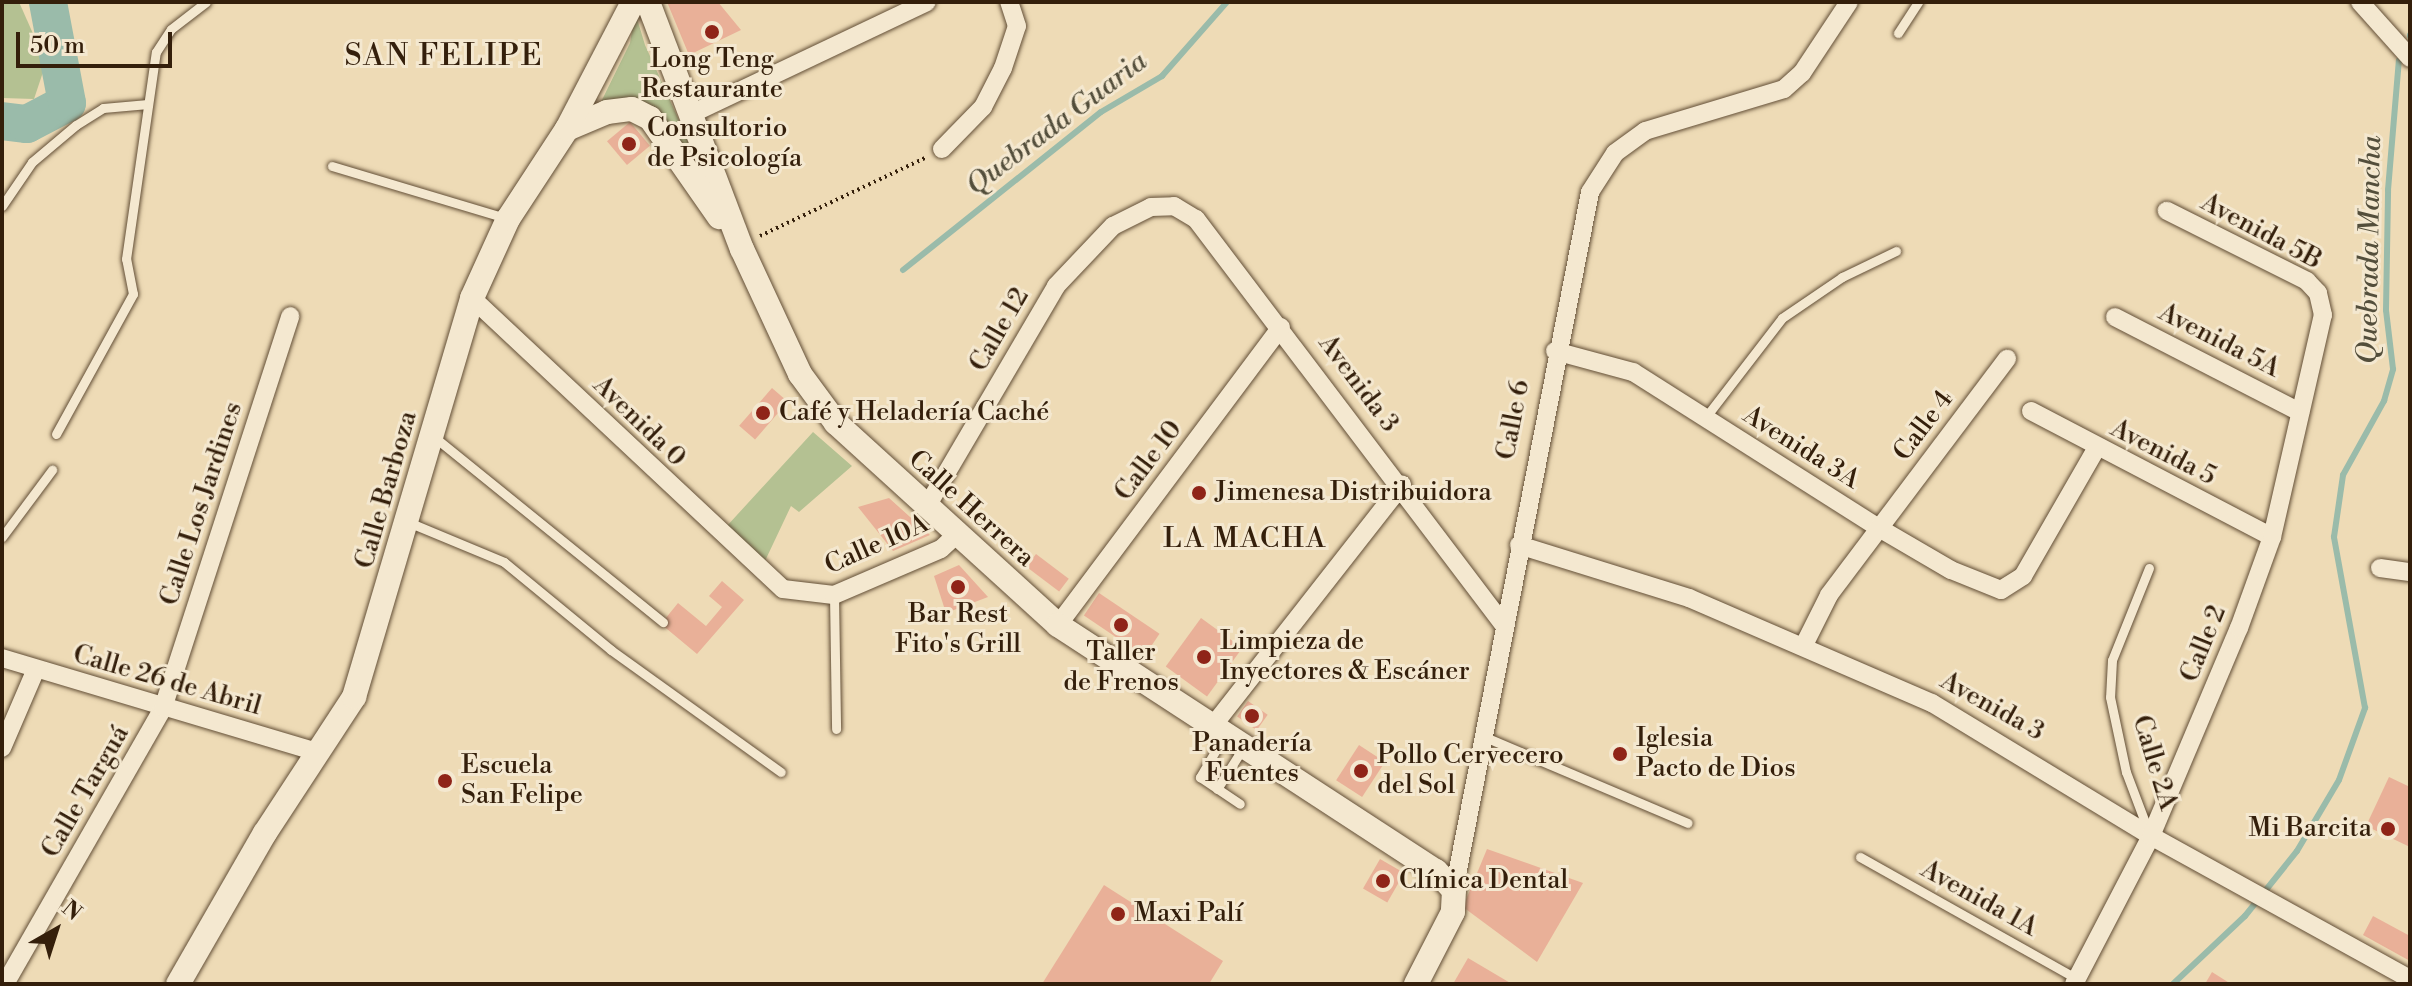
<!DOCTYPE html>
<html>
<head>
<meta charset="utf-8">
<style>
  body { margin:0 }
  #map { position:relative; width:2412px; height:986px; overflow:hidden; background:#eedbb6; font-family:"Libre Bodoni",serif }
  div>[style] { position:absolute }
  .green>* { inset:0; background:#b4c192 }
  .stream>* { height:6px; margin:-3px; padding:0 3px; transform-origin:3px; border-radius:3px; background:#9abbaa }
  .river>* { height:38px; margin:-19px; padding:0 19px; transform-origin:19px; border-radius:19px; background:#9abbaa }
  .building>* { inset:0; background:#e9b098; transform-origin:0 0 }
  .path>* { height:4px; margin-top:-2px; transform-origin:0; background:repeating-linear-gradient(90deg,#341f0b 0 2px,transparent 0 6px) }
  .roads { filter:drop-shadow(0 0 2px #624e36) drop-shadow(0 0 2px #624e36) }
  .service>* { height:9px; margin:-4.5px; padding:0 4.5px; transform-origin:4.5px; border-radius:4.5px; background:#f4e8d0 }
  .minor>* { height:18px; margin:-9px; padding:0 9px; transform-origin:9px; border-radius:9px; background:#f4e8d0 }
  .tertiary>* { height:24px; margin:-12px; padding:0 12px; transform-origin:12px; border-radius:12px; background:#f4e8d0 }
  .dots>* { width:22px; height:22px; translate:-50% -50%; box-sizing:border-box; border:4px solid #f4e8d0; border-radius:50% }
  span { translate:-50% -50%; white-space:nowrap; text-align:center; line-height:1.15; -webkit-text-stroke:6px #f4e8d0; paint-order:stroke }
  .poi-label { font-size:26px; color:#341f0b }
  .left { translate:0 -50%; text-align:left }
  .right { translate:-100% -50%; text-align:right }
  .street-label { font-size:26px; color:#341f0b }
  .water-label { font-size:28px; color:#534e3b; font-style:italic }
  .neighbourhood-label { font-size:28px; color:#341f0b; letter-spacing:2px }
  .quarter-label { font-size:30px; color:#341f0b; letter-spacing:2px }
  .frame { position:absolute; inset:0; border:4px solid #341f0b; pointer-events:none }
  .north { position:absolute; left:16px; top:890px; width:80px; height:80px; -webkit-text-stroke:6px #f4e8d0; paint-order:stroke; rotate:39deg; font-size:22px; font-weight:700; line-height:32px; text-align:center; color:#341f0b }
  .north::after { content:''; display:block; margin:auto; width:28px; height:36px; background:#341f0b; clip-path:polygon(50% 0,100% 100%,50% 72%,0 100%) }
  .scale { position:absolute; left:16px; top:32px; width:156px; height:36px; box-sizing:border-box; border:4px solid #341f0b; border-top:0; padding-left:10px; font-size:24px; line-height:28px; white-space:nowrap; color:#341f0b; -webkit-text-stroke:6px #f4e8d0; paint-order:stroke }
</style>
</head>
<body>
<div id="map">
  <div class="green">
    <div style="clip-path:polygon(2px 2px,19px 2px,46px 63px,34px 99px,2px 98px)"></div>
    <div style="clip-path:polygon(635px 12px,645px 45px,721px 213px,655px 114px,600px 104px,630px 43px)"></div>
    <div style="clip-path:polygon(813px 432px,852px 466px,799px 512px,791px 506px,765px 561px,726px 527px)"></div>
  </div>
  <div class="stream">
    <div style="left:2410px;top:36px;width:1px;rotate:-90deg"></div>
    <div style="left:903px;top:270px;width:253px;rotate:-38.6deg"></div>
    <div style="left:1101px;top:112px;width:71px;rotate:-30.5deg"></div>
    <div style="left:1162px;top:76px;width:98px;rotate:-48.7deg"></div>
    <div style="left:2173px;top:984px;width:99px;rotate:-43.4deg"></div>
    <div style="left:2245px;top:916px;width:83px;rotate:-51.3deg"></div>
    <div style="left:2297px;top:851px;width:82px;rotate:-59.4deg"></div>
    <div style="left:2339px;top:780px;width:77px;rotate:-70.1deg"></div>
    <div style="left:2365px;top:708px;width:174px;rotate:-100.3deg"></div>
    <div style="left:2334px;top:537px;width:63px;rotate:-81.7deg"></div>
    <div style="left:2343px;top:475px;width:85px;rotate:-61deg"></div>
    <div style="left:2384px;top:401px;width:33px;rotate:-74deg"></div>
    <div style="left:2393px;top:369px;width:59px;rotate:-96.8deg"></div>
    <div style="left:2386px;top:310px;width:120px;rotate:-89deg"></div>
    <div style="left:2388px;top:190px;width:130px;rotate:-85.2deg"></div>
  </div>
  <div class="river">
    <div style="left:2px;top:121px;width:25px;rotate:7deg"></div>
    <div style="left:27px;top:124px;width:45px;rotate:-27.7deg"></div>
    <div style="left:67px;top:103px;width:103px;rotate:-100.7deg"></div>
  </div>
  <div class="building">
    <div style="clip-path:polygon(667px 2px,718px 2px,741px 30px,689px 55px)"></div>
    <div style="left:630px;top:122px;width:31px;height:30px;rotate:50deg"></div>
    <div style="left:772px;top:388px;width:21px;height:50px;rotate:41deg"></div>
    <div style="clip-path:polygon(889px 498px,930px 535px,893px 551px,858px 507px)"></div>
    <div style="left:1036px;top:554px;width:41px;height:16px;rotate:37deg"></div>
    <div style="clip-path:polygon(959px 565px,988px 597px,946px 613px,934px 576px)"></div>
    <div style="clip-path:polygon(722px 581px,744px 600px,697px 654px,661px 624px,678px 603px,706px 626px,722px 607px,709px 596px)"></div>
    <div style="left:1099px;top:593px;width:73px;height:27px;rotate:34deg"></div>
    <div style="left:1201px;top:618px;width:51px;height:60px;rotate:36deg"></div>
    <div style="left:1248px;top:701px;width:24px;height:19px;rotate:35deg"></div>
    <div style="left:1359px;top:745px;width:31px;height:42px;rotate:33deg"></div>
    <div style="clip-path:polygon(2389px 777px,2410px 787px,2410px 847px,2366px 826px)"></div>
    <div style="clip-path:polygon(1487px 849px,1583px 883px,1537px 962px,1463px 907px)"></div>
    <div style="left:1380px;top:859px;width:28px;height:34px;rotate:30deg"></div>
    <div style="clip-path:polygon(1104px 885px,1223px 961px,1209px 984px,1042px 984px)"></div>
    <div style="clip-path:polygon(2373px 916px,2410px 936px,2410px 961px,2363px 935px)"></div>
    <div style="clip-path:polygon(1468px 958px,1512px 984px,1453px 984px)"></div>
    <div style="clip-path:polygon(2212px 972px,2231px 984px,2205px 984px)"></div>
  </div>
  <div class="path">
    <div style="left:760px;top:236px;width:183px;rotate:-25.3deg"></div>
  </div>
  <div class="roads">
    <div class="service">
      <div style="left:1898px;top:33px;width:37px;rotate:-57deg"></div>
      <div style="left:332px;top:166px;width:181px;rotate:16.7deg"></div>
      <div style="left:2px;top:206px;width:53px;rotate:-55.7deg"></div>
      <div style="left:32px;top:162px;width:57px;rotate:-40.1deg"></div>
      <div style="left:76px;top:125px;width:32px;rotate:-32deg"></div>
      <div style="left:103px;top:108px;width:45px;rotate:-5.1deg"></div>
      <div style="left:1705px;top:418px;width:126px;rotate:-52.4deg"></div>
      <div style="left:1782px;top:318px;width:73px;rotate:-34.3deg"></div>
      <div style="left:1842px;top:277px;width:60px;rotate:-25.7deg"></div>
      <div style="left:56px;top:434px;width:160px;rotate:-61.2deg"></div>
      <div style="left:133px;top:294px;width:36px;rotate:-101deg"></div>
      <div style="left:126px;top:259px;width:209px;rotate:-81.8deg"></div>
      <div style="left:156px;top:52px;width:27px;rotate:-57deg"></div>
      <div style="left:171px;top:29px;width:44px;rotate:-37.6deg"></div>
      <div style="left:433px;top:436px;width:296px;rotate:39deg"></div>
      <div style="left:408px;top:522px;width:104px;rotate:22.6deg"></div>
      <div style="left:504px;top:562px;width:139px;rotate:39.4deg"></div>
      <div style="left:611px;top:650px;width:209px;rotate:35.7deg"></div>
      <div style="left:2px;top:537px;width:84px;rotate:-53.3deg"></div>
      <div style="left:2149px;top:568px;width:99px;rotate:111.9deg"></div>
      <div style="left:2112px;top:660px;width:37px;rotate:93deg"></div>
      <div style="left:2110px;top:697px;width:77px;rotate:78deg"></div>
      <div style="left:2126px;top:772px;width:65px;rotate:69.3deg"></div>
      <div style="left:834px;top:595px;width:134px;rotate:89.1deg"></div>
      <div style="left:1224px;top:736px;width:48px;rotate:120.3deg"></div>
      <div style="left:1200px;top:777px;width:48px;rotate:34deg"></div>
      <div style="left:1485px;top:737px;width:220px;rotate:23deg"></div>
      <div style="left:1217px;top:789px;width:49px;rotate:-57.6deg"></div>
      <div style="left:1860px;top:857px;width:249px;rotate:29.3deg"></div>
    </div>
    <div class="minor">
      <div style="left:2360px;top:2px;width:75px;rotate:48.2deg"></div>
      <div style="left:689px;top:115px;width:263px;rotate:-25.4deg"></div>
      <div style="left:942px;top:149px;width:59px;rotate:-45.7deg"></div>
      <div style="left:983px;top:107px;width:44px;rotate:-62.9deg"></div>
      <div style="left:1003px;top:68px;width:44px;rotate:-71.6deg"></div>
      <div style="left:1017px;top:26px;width:25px;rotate:-108deg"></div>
      <div style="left:472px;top:298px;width:426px;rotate:43.1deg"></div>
      <div style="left:783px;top:589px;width:51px;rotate:6.7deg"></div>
      <div style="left:834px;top:595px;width:116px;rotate:-23.3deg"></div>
      <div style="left:941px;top:549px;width:21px;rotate:-43deg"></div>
      <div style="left:2115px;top:317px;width:208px;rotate:27.2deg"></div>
      <div style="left:1555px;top:351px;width:81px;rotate:15.1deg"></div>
      <div style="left:1633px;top:372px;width:291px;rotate:32.4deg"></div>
      <div style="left:1879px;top:528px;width:83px;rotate:30.3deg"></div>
      <div style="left:1951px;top:570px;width:54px;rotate:21.8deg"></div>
      <div style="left:2001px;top:590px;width:26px;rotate:-32deg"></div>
      <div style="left:2023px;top:576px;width:146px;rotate:-60.1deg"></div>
      <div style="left:2031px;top:411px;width:272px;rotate:27.6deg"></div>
      <div style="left:926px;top:508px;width:257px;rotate:-59.6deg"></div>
      <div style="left:1056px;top:286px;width:83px;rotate:-46.5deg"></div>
      <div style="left:1113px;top:226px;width:42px;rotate:-26.6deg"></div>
      <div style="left:1151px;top:207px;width:23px;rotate:-2deg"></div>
      <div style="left:1174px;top:206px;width:26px;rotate:31deg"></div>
      <div style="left:1196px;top:219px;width:508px;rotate:52.84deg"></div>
      <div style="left:1519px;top:545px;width:178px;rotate:17.3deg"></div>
      <div style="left:1689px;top:598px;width:265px;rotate:23.4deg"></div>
      <div style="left:1932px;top:703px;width:256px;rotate:31.3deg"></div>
      <div style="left:2151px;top:836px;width:296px;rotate:28.9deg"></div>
      <div style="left:2380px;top:568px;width:30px;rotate:8deg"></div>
      <div style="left:1058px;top:625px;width:372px;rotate:-53.2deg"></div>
      <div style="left:1804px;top:645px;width:56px;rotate:-63.4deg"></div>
      <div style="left:1829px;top:595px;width:296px;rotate:-53deg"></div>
      <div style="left:2px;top:658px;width:330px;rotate:16.6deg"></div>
      <div style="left:1212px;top:727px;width:308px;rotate:-51.9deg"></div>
      <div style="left:2px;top:748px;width:86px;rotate:-66.7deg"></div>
      <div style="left:1454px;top:890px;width:711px;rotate:-78.97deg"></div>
      <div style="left:1590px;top:192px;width:46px;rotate:-57.3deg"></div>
      <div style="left:1615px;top:153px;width:37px;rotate:-36deg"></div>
      <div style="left:1645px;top:131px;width:145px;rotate:-16.8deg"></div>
      <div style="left:1784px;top:89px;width:24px;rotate:-42deg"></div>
      <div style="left:1802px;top:73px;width:85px;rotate:-56.5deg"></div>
      <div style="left:5px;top:984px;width:318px;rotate:-60.2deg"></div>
      <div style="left:163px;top:708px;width:412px;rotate:-72deg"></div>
      <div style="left:2074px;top:984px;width:167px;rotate:-62.5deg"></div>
      <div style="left:2151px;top:836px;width:226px;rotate:-67.1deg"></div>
      <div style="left:2239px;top:628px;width:97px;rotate:-70.1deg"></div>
      <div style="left:2272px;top:537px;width:228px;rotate:-77.1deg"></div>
      <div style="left:2323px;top:315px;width:23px;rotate:-103deg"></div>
      <div style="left:2318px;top:293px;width:16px;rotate:-133deg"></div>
      <div style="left:2307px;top:281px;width:157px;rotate:-153.4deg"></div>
    </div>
    <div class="tertiary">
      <div style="left:648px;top:2px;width:264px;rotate:69.2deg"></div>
      <div style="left:742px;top:249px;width:138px;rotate:65.1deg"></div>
      <div style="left:800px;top:374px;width:61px;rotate:53.7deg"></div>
      <div style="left:836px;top:423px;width:300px;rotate:42.3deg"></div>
      <div style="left:1058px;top:625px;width:451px;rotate:33.1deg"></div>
      <div style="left:1436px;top:871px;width:26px;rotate:47deg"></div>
      <div style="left:1454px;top:890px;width:22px;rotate:93deg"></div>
      <div style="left:1453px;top:912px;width:81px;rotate:117.2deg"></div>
      <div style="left:567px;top:129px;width:43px;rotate:-23deg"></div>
      <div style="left:607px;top:112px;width:25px;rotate:-7deg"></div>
      <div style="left:632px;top:109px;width:20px;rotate:27deg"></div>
      <div style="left:650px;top:118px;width:121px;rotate:55.1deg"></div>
      <div style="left:178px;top:984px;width:174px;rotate:-60.1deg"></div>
      <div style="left:265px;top:833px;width:163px;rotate:-56.8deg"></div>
      <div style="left:354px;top:697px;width:416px;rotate:-73.5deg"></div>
      <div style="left:472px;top:298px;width:87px;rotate:-65.5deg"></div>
      <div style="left:508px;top:219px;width:108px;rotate:-56.8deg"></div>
      <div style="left:567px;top:129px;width:143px;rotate:-62.5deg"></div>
    </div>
  </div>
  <div class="dots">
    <div style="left:712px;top:32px;background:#8f2418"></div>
    <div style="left:629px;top:144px;background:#8f2418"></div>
    <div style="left:763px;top:413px;background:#8f2418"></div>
    <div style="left:1199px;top:493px;background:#8f2418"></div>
    <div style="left:958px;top:587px;background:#8f2418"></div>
    <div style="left:1121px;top:625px;background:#8f2418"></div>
    <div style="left:1204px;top:657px;background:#8f2418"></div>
    <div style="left:1252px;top:716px;background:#8f2418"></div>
    <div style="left:1620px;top:754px;background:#8f2418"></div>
    <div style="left:1361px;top:771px;background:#8f2418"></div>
    <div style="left:445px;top:781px;background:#8f2418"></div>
    <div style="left:2388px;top:829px;background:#8f2418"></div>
    <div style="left:1383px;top:881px;background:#8f2418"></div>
    <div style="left:1118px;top:914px;background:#8f2418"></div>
  </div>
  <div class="poi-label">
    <span style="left:712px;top:75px">Long Teng<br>Restaurante</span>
    <span class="left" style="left:647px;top:144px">Consultorio<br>de Psicología</span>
    <span class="left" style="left:779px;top:413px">Café y Heladería Caché</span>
    <span class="left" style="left:1215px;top:493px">Jimenesa Distribuidora</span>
    <span style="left:958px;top:630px">Bar Rest<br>Fito's Grill</span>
    <span class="left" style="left:1220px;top:657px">Limpieza de<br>Inyectores &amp; Escáner</span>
    <span style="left:1121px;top:668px">Taller<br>de Frenos</span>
    <span class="left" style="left:1636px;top:754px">Iglesia<br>Pacto de Dios</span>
    <span style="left:1252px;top:759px">Panadería<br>Fuentes</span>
    <span class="left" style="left:1377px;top:771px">Pollo Cervecero<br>del Sol</span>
    <span class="left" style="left:461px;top:781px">Escuela<br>San Felipe</span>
    <span class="right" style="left:2372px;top:829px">Mi Barcita</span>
    <span class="left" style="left:1399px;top:881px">Clínica Dental</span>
    <span class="left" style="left:1134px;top:914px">Maxi Palí</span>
  </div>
  <div class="street-label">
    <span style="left:2261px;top:232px;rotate:28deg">Avenida 5B</span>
    <span style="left:1000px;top:330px;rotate:-60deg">Calle 12</span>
    <span style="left:2219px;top:341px;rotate:27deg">Avenida 5A</span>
    <span style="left:1358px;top:384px;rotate:53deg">Avenida 3</span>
    <span style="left:1514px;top:420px;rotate:-79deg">Calle 6</span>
    <span style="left:639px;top:422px;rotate:44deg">Avenida 0</span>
    <span style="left:1924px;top:426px;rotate:-53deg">Calle 4</span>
    <span style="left:1801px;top:448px;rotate:32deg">Avenida 3A</span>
    <span style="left:2163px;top:453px;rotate:27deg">Avenida 5</span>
    <span style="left:1149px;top:461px;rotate:-53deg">Calle 10</span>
    <span style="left:387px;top:490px;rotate:-74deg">Calle Barboza</span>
    <span style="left:202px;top:504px;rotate:-72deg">Calle Los Jardines</span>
    <span style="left:971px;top:509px;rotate:42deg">Calle Herrera</span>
    <span style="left:877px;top:545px;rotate:-24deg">Calle 10A</span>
    <span style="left:2204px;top:644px;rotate:-68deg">Calle 2</span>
    <span style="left:167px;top:681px;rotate:16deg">Calle 26 de Abril</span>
    <span style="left:1992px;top:707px;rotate:29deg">Avenida 3</span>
    <span style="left:2154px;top:763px;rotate:73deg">Calle 2A</span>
    <span style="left:86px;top:792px;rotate:-60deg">Calle Targuá</span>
    <span style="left:1979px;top:899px;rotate:29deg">Avenida 1A</span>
  </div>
  <div class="water-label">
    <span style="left:1057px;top:124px;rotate:-37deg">Quebrada Guaria</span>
    <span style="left:2370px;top:250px;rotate:-89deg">Quebrada Mancha</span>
  </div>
  <div class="neighbourhood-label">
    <span style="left:1245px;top:539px">LA MACHA</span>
  </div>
  <div class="quarter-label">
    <span style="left:444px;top:56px">SAN FELIPE</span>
  </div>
  <div class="frame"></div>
  <div class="north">N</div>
  <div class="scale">50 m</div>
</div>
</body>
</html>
